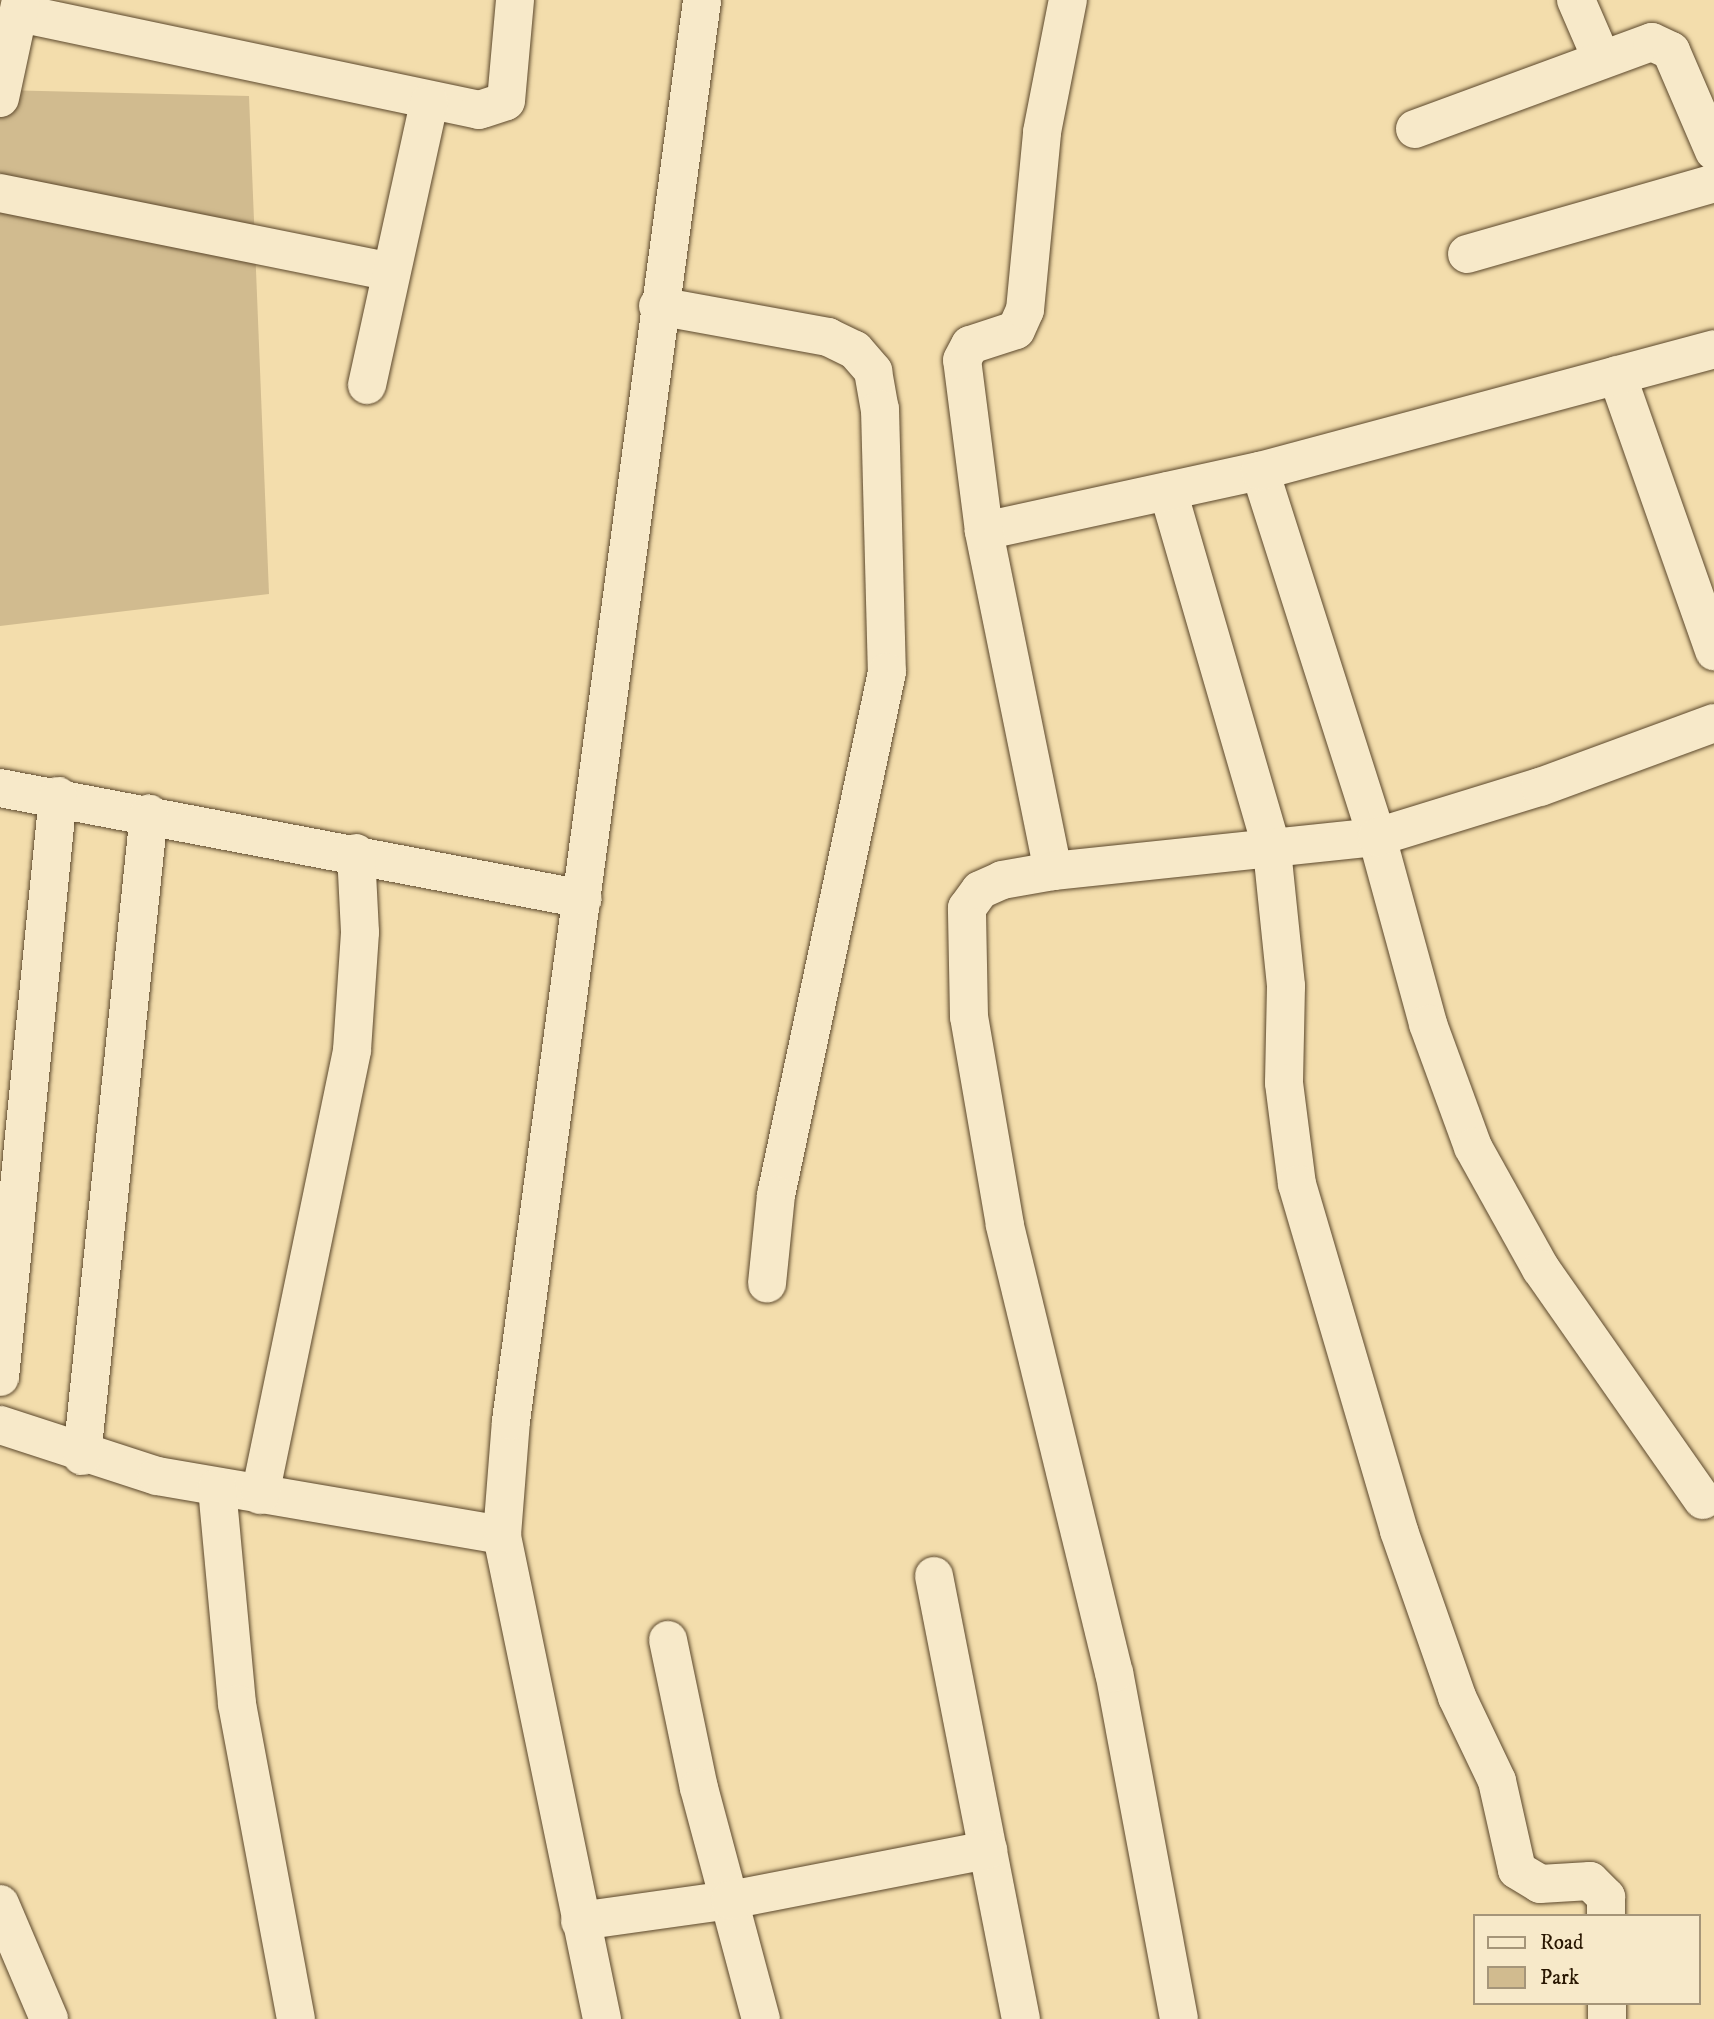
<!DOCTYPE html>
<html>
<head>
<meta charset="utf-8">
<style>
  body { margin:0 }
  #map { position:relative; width:1714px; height:2019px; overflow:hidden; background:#f3ddac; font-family:"IM FELL DW Pica",serif }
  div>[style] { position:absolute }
  .green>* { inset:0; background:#d1bb8f }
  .roads { filter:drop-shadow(0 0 2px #5c482c) drop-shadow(0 0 2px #5c482c) }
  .minor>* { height:38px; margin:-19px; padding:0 19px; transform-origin:19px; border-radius:19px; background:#f7e9c9 }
  .secondary>* { height:38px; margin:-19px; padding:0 19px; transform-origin:19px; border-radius:19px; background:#f7e9c9 }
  span { translate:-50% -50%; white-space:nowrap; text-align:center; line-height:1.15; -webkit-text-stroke:7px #f7e9c9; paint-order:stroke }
  .legend { position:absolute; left:1473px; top:1914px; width:228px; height:91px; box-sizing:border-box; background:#f7e9c9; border:2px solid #a59579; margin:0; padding:9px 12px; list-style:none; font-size:21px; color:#291702 }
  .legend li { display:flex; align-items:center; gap:14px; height:35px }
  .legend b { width:35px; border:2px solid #a59579 }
</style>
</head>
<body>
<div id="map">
  <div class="green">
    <div style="clip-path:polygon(0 90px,249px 96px,269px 594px,0 626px)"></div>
  </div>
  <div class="roads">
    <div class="minor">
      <div style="left:1576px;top:0;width:65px;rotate:66.6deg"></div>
      <div style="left:19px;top:13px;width:470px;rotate:11.9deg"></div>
      <div style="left:479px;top:110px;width:28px;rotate:-18deg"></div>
      <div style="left:506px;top:101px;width:101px;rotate:-84.9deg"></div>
      <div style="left:0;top:98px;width:100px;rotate:-77.9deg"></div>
      <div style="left:1415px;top:129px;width:252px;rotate:-20.2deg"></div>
      <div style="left:1652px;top:42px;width:21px;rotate:25deg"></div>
      <div style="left:1671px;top:51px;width:109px;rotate:66.7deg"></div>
      <div style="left:0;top:193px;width:399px;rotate:11.4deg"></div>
      <div style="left:1467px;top:254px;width:257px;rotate:-16deg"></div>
      <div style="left:658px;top:306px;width:173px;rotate:10.3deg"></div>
      <div style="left:828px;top:337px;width:30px;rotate:26deg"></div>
      <div style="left:855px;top:350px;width:28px;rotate:49deg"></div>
      <div style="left:873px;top:371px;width:39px;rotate:80deg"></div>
      <div style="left:880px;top:409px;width:263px;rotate:88.5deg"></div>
      <div style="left:887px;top:672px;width:535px;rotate:101.98deg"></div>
      <div style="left:776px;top:1195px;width:89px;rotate:95.8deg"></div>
      <div style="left:1617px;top:375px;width:293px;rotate:70.6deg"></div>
      <div style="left:367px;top:385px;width:289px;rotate:-77.6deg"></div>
      <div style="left:1260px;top:471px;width:384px;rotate:72.3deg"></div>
      <div style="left:1377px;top:837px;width:194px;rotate:74.7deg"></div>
      <div style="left:1428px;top:1024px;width:131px;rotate:69.9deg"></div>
      <div style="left:1473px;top:1147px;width:140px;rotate:60.9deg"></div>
      <div style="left:1541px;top:1269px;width:282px;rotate:55deg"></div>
      <div style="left:1168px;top:491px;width:374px;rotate:73.8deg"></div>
      <div style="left:1272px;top:850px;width:137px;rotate:84.1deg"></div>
      <div style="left:1286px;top:986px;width:97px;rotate:91.2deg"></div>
      <div style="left:1284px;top:1083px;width:102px;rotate:82.7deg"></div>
      <div style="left:1297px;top:1184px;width:362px;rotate:73.6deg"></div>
      <div style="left:1399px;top:1531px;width:176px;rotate:70.7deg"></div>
      <div style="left:1457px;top:1697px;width:93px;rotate:64.5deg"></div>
      <div style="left:1497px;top:1781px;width:91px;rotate:77.3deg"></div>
      <div style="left:1517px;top:1870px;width:27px;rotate:31deg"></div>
      <div style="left:1540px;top:1884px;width:50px;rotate:-3.4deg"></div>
      <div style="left:1590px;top:1881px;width:23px;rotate:45deg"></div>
      <div style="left:1606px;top:1897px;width:19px;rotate:90deg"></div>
      <div style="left:984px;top:531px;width:282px;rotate:-12.3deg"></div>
      <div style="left:1260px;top:471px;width:470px;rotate:-15deg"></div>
      <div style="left:0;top:788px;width:593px;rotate:10.78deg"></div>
      <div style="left:1053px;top:871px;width:347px;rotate:-101.5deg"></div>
      <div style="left:984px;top:531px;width:172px;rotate:-97.3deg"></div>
      <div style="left:962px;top:360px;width:17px;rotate:-62deg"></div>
      <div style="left:970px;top:345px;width:48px;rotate:-18.1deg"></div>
      <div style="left:1016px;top:330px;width:22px;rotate:-66deg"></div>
      <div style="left:1025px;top:310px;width:179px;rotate:-84.5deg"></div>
      <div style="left:1042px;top:132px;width:135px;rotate:-78.9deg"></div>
      <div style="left:0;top:1377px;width:584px;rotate:-84.3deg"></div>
      <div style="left:0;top:1425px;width:165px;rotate:18deg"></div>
      <div style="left:157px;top:1476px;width:350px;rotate:9.7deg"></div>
      <div style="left:82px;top:1456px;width:646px;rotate:-84.05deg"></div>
      <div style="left:217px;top:1488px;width:217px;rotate:84.7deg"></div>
      <div style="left:237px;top:1704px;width:320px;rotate:79.4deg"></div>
      <div style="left:260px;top:1495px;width:454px;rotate:-78.3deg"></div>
      <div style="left:352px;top:1050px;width:118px;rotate:-86.1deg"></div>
      <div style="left:360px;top:932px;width:79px;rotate:-92.9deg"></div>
      <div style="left:934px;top:1576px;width:451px;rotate:78.9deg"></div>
      <div style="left:668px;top:1640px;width:151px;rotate:78.2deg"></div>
      <div style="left:699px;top:1788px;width:239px;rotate:75deg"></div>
      <div style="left:0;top:1904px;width:125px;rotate:66.9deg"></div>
      <div style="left:580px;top:1921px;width:151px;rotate:-8deg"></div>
      <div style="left:730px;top:1900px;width:263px;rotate:-11deg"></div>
      <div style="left:1607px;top:2003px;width:16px;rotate:90deg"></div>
      <div style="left:1179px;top:2019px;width:352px;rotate:-100.6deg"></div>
      <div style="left:1114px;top:1673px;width:461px;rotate:-103.7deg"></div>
      <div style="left:1005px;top:1225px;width:211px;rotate:-99.8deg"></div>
      <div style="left:969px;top:1017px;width:109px;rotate:-91.1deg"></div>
      <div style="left:967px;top:908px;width:22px;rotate:-54deg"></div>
      <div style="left:980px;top:890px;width:24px;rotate:-24deg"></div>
      <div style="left:1002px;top:880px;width:52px;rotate:-10deg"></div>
      <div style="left:1053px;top:871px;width:326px;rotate:-6deg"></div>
      <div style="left:1377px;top:837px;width:170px;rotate:-17.1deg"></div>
      <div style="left:1540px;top:787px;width:185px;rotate:-20.2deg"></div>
    </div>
    <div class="secondary">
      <div style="left:602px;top:2019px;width:494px;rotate:-101.7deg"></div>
      <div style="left:502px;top:1535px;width:114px;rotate:-85.5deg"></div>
      <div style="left:511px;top:1421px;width:1434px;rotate:-82.34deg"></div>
    </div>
  </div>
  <ul class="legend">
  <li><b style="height:9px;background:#f7e9c9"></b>Road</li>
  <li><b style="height:19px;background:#d1bb8f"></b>Park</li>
  </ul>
</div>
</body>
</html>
